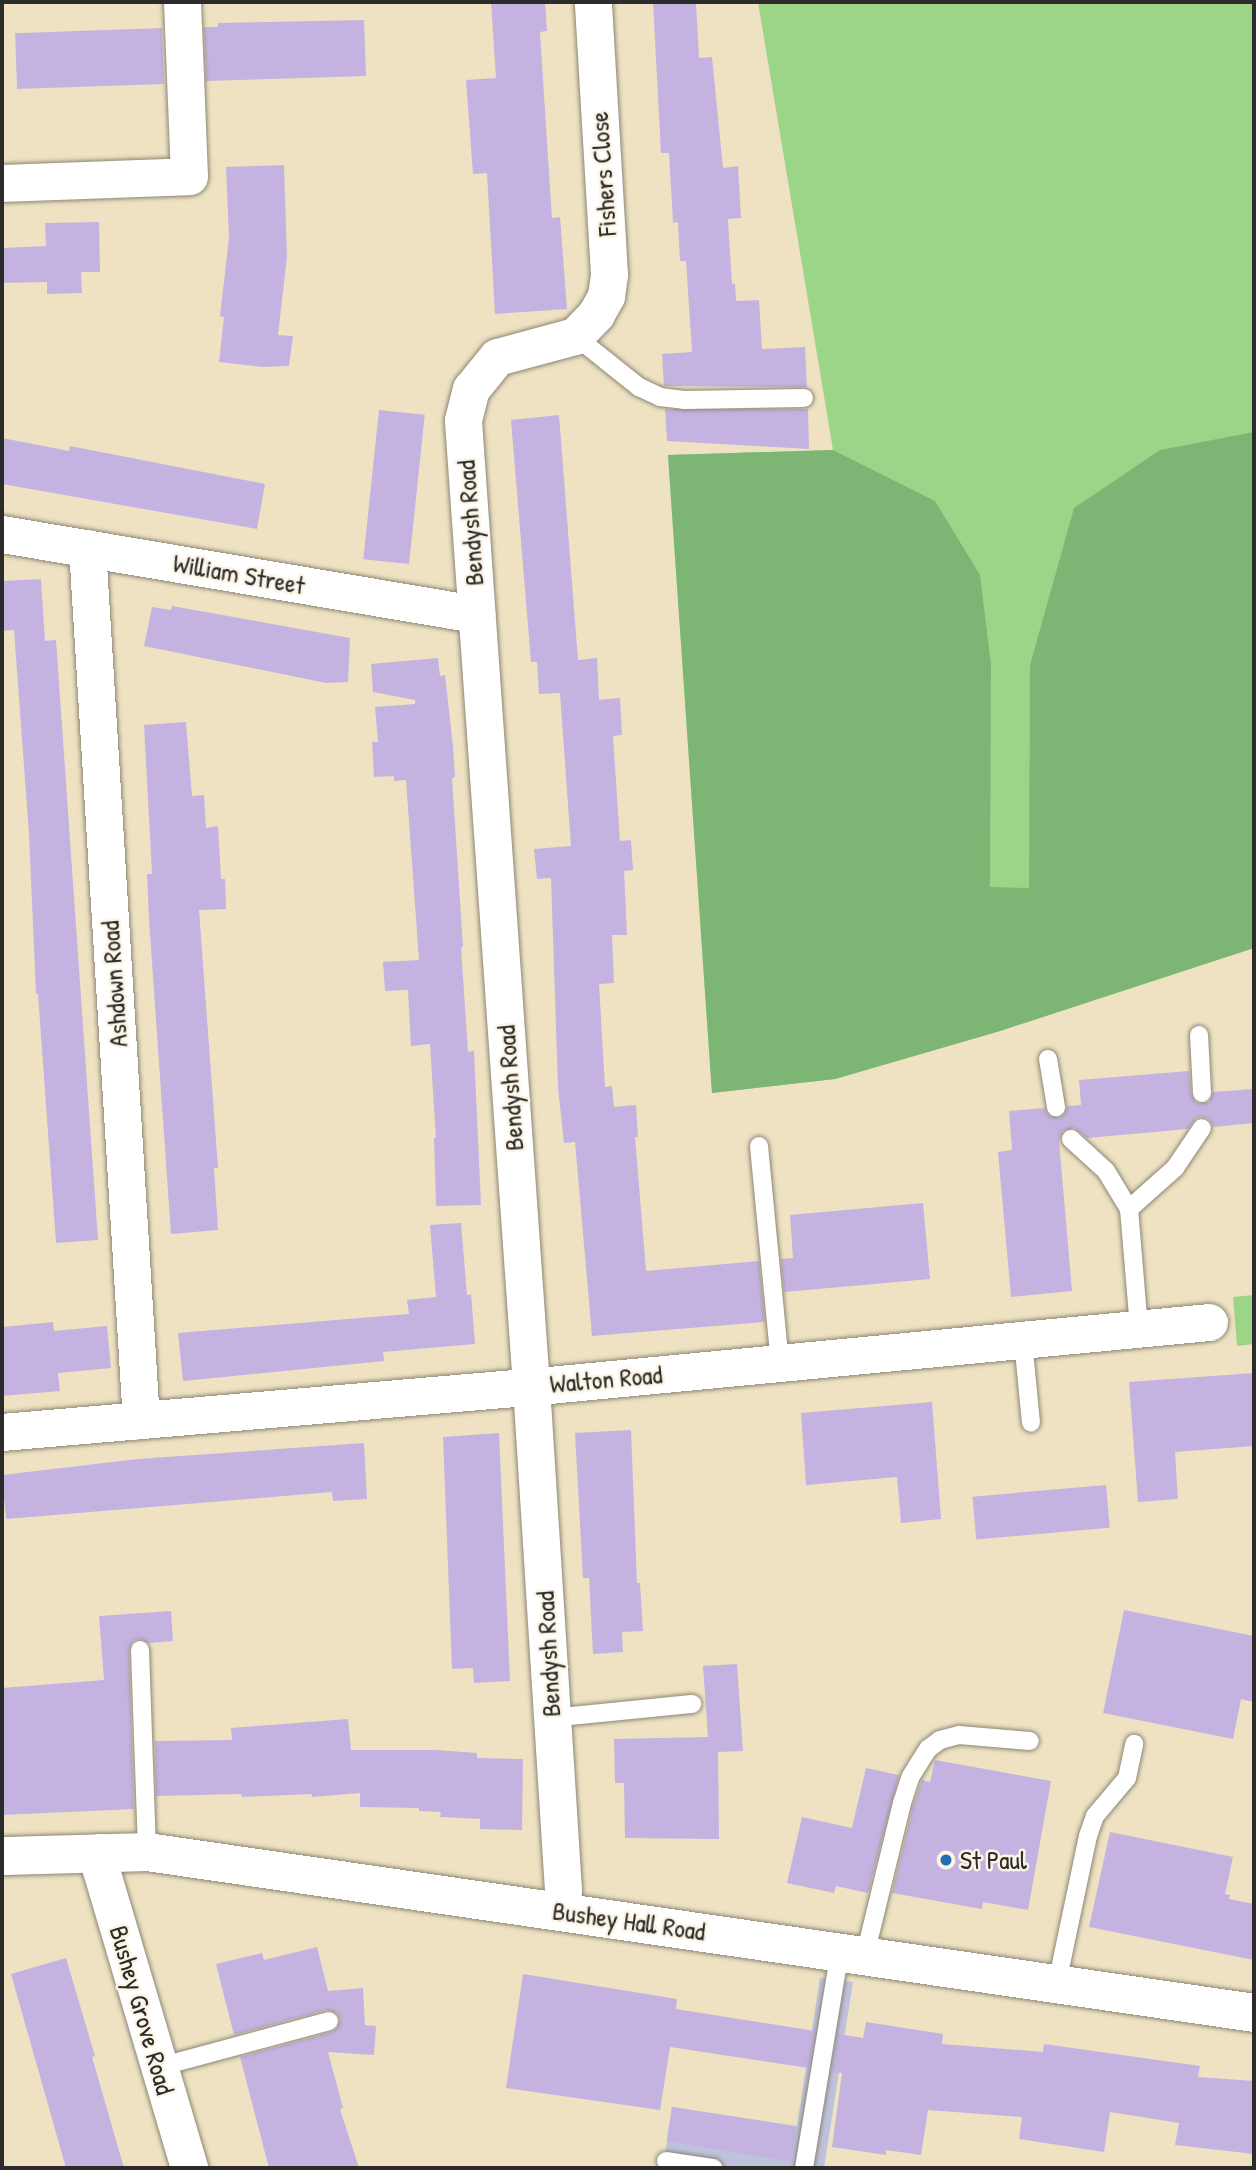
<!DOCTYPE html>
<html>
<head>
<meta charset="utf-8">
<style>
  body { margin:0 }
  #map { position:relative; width:1256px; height:2170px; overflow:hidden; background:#eee2c2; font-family:"Patrick Hand",sans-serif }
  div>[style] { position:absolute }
  .industrial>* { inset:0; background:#bfc2dd }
  .green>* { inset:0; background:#9cd588 }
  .forest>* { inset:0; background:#7db674 }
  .building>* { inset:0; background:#c4b3e1; transform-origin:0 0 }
  .roads { filter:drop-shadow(0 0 2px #8c8676) drop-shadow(0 0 2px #8c8676) }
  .lane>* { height:18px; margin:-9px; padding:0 9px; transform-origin:9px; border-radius:9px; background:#fff }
  .street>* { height:37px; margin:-18.5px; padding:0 18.5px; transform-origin:18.5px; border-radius:18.5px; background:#fff }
  .secondary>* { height:38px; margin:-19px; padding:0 19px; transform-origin:19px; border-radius:19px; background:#fff }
  .dots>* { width:19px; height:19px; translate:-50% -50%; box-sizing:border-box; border:4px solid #fcf5e5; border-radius:50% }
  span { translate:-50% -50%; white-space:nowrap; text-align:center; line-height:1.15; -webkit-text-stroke:5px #fcf5e5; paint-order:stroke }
  .street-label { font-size:26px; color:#2b2b2b }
  .poi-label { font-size:26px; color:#2b2b2b }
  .left { translate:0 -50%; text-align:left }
  .frame { position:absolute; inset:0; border:4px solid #2b2b2b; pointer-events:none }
</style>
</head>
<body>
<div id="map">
  <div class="industrial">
    <div style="clip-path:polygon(820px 1978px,853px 1982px,824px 2168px,663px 2168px,672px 2107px,797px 2126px)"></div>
  </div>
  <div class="green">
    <div style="clip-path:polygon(758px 2px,1254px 2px,1254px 948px,1000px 1031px,835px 1079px,712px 1093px,668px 455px,833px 450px)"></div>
    <div style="clip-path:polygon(1254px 1295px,1254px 1344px,1237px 1346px,1233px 1297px)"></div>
  </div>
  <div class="forest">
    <div style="clip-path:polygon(1254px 432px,1254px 948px,1000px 1031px,835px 1079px,712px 1093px,668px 455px,833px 450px,935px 501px,980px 575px,991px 665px,990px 887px,1029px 888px,1030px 665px,1074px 508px,1160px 450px)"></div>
  </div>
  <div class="building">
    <div style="clip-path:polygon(491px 2px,545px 2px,547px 31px,540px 32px,548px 158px,552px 218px,560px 217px,567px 309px,495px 314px,487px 173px,473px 174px,466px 80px,496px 78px)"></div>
    <div style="clip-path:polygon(653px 2px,696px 2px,699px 58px,712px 57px,723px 168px,738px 166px,741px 218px,728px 219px,732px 284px,735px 284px,736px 301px,759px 300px,762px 349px,805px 347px,807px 387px,664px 386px,662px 354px,692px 352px,686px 261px,680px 261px,678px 222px,673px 223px,669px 153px,661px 153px)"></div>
    <div style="clip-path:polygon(364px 20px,366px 76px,206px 81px,204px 27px,218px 27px,218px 23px)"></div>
    <div style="left:162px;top:28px;width:56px;height:147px;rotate:88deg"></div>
    <div style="clip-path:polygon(284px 165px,287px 257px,278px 335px,293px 336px,289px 366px,262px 367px,219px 362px,224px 317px,220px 316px,229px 238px,226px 167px)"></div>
    <div style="clip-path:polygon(99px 222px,100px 272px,81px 272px,82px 293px,47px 294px,47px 282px,2px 283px,2px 248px,46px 246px,45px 223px)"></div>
    <div style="clip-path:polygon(665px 409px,808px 409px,809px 449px,667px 441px)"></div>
    <div style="left:379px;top:410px;width:46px;height:150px;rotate:6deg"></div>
    <div style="clip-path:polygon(559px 415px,578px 660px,597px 658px,599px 700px,620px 698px,622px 735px,613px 736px,620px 841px,631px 840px,633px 870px,624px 871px,627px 935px,612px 935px,614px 983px,599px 984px,605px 1087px,612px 1086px,614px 1107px,636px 1105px,638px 1137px,635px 1137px,646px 1271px,759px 1261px,765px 1322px,592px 1336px,575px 1142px,564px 1143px,558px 1087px,551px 878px,537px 879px,534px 849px,571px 846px,560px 693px,539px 694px,537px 662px,531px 662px,511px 420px)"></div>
    <div style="clip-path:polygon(2px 438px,69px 451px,70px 446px,265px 484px,257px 529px,2px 484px)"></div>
    <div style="clip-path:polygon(41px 579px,45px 641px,56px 640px,98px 1240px,56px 1243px,38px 994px,36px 994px,29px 834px,14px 630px,2px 631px,2px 581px)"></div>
    <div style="clip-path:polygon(172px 606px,350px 638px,348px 682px,326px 683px,144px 646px,152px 607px,171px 610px)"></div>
    <div style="clip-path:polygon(438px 658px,440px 676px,445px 675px,453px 746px,455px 777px,452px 778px,463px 947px,461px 947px,468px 1052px,474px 1051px,481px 1205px,436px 1206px,434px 1138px,436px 1138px,430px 1044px,411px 1046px,408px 990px,385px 991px,383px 962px,419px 960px,406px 780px,394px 781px,394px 776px,374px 777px,372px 742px,378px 742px,375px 707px,415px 704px,415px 700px,373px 692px,371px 664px)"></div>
    <div style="clip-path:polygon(186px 722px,192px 796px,204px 795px,206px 828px,218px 826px,221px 879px,225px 879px,226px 909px,199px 910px,218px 1168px,214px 1168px,218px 1230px,171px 1234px,149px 920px,147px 874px,152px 874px,144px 725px)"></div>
    <div style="clip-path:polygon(1189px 1071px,1191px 1094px,1197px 1103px,1209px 1102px,1213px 1092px,1254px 1089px,1254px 1123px,1213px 1127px,1209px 1119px,1202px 1117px,1196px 1118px,1188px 1129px,1087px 1138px,1074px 1128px,1063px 1131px,1059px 1141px,1072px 1291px,1011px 1297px,998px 1152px,1012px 1150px,1009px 1111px,1045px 1108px,1048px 1115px,1059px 1118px,1064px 1115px,1067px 1106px,1081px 1105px,1079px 1080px)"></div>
    <div style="clip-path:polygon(923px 1203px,930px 1279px,784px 1292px,781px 1259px,793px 1258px,790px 1215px)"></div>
    <div style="clip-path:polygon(461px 1223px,467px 1295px,471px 1294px,475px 1344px,383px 1352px,384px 1361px,183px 1381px,178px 1333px,409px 1314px,407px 1300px,436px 1297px,430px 1225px)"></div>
    <div style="clip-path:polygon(53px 1322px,54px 1331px,107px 1326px,111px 1368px,58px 1373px,60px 1391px,2px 1396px,2px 1327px)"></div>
    <div style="clip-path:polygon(1254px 1373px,1254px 1446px,1175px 1452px,1178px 1499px,1138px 1502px,1129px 1382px)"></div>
    <div style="clip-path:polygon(932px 1402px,941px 1519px,901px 1523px,897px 1477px,806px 1485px,801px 1413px)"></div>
    <div style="clip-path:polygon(631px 1430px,637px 1583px,640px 1583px,643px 1631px,622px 1632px,623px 1652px,593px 1654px,589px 1578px,583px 1578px,575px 1433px)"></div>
    <div style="clip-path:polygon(499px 1433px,510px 1681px,474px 1683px,473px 1668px,452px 1669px,443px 1437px)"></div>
    <div style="clip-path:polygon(364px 1443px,367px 1499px,333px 1501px,332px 1492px,6px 1519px,2px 1475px,138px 1459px)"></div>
    <div style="left:1106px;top:1485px;width:43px;height:134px;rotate:85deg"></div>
    <div style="clip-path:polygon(1124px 1610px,1254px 1636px,1254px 1702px,1241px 1699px,1233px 1739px,1103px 1713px)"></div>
    <div style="clip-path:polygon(171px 1611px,173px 1641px,149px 1643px,139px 1639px,133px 1641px,129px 1650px,134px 1809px,2px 1815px,2px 1688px,104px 1680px,99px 1616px)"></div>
    <div style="clip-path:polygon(737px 1664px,743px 1751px,718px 1752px,719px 1839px,625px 1838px,624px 1783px,615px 1783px,614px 1739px,708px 1737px,703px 1666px)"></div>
    <div style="clip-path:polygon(348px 1719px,351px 1750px,435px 1750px,477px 1753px,477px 1758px,523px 1759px,522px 1830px,480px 1829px,480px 1819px,440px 1817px,441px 1812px,419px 1811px,419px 1808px,360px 1807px,360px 1793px,312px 1797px,312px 1794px,242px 1797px,241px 1794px,156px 1796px,155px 1741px,232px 1740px,231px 1728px)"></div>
    <div style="clip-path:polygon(935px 1760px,1051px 1781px,1028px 1910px,983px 1902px,982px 1909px,892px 1893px,913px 1806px,922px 1780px,930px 1782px)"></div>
    <div style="clip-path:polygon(866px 1768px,899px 1775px,868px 1893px,836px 1886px,834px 1893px,787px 1883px,802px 1817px,852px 1828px)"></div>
    <div style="clip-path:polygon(1110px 1832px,1233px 1857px,1225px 1894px,1230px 1895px,1229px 1899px,1254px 1904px,1254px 1960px,1089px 1927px)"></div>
    <div style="clip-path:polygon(317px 1947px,328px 1991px,363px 1988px,365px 2025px,376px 2026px,374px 2055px,328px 2052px,343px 2108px,340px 2109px,359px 2168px,269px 2168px,240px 2057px,332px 2032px,337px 2028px,340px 2019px,336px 2013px,326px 2010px,234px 2035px,216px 1964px,262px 1953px,264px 1960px)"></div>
    <div style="clip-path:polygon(66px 1958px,95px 2056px,92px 2057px,124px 2168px,66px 2168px,11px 1974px)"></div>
    <div style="clip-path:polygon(523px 1974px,677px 1999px,676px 2009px,815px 2031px,809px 2068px,670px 2047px,660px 2110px,506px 2088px)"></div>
    <div style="clip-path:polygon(866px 2022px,943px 2034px,942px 2044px,1043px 2052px,1044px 2044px,1200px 2066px,1198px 2077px,1254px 2081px,1254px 2154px,1175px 2145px,1179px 2123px,1110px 2112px,1104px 2152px,1019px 2139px,1022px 2117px,928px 2110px,921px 2155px,886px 2150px,886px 2155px,832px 2147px,842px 2073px,832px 2072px,838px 2034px,863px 2038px)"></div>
    <div style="left:672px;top:2107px;width:126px;height:35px;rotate:9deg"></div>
  </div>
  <div class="roads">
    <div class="lane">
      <div style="left:575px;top:336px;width:82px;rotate:38.6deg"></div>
      <div style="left:639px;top:387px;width:23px;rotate:25deg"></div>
      <div style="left:660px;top:397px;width:24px;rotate:7deg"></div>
      <div style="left:684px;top:400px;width:120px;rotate:-1deg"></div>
      <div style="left:1199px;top:1035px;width:58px;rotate:87deg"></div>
      <div style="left:1048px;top:1059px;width:49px;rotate:80.5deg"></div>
      <div style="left:1071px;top:1139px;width:47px;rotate:42.4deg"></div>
      <div style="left:1106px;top:1171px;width:44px;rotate:58.8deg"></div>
      <div style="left:1129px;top:1209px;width:120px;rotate:85.2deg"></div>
      <div style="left:759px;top:1146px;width:219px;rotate:84.5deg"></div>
      <div style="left:1129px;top:1209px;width:62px;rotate:-41.7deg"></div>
      <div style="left:1175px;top:1168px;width:48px;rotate:-56deg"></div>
      <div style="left:1023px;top:1340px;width:83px;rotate:84.5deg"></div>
      <div style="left:140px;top:1650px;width:202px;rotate:88deg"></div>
      <div style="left:551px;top:1718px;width:142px;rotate:-5.7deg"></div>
      <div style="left:865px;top:1955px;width:156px;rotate:-76.3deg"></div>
      <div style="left:902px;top:1803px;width:28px;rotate:-72deg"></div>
      <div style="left:911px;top:1776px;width:32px;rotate:-58deg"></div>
      <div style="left:928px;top:1749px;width:15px;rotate:-37deg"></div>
      <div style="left:940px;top:1740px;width:20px;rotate:-15deg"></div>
      <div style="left:959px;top:1735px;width:71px;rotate:4.8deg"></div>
      <div style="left:1057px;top:1983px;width:150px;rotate:-78.1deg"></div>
      <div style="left:1088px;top:1836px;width:21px;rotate:-71deg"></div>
      <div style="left:1095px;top:1816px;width:50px;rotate:-49.9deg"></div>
      <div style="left:1127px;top:1778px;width:35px;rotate:-78deg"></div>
      <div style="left:159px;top:2067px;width:176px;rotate:-15.1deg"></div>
      <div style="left:666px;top:2161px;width:48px;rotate:8.5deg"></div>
      <div style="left:804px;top:2168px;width:220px;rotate:-80.6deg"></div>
    </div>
    <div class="street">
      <div style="left:2px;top:183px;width:187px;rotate:-2.1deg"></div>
      <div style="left:189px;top:176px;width:174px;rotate:-92.3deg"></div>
      <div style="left:2px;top:534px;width:481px;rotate:9.6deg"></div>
      <div style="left:87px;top:548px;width:874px;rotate:86.46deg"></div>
      <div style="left:2px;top:1432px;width:549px;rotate:-4.91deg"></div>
      <div style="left:549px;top:1385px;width:663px;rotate:-5.45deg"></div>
      <div style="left:100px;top:1852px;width:18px;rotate:87deg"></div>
      <div style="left:101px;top:1870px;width:311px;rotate:73.5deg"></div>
      <div style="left:560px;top:1911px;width:21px;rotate:-82deg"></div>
      <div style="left:563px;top:1890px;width:505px;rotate:-93.63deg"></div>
      <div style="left:531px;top:1386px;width:968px;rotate:-94.03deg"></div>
      <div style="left:463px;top:420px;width:32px;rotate:-76deg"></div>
      <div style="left:471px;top:389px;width:41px;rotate:-50.9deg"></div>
      <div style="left:497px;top:357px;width:81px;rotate:-15.1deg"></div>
      <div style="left:575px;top:336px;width:30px;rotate:-46deg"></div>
      <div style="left:596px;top:314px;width:21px;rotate:-61deg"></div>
      <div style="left:606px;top:296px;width:22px;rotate:-82deg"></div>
      <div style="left:609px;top:274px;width:272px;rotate:-93.4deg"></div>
    </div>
    <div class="secondary">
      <div style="left:2px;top:1856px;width:145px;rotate:-1.6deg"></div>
      <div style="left:147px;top:1852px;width:1119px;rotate:8.27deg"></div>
    </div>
  </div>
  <div class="dots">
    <div style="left:946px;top:1860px;background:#1f6fb2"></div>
  </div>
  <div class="street-label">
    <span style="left:603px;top:174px;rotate:-94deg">Fishers Close</span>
    <span style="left:470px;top:523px;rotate:-94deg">Bendysh Road</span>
    <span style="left:239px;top:574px;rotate:10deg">William Street</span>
    <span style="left:114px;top:984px;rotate:-94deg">Ashdown Road</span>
    <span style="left:510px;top:1088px;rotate:-94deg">Bendysh Road</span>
    <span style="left:606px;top:1379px;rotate:-5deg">Walton Road</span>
    <span style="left:548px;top:1654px;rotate:-93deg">Bendysh Road</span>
    <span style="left:629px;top:1921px;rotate:8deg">Bushey Hall Road</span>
    <span style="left:142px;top:2010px;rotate:74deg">Bushey Grove Road</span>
  </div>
  <div class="poi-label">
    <span class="left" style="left:960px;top:1860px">St Paul</span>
  </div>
  <div class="frame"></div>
</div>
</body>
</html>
